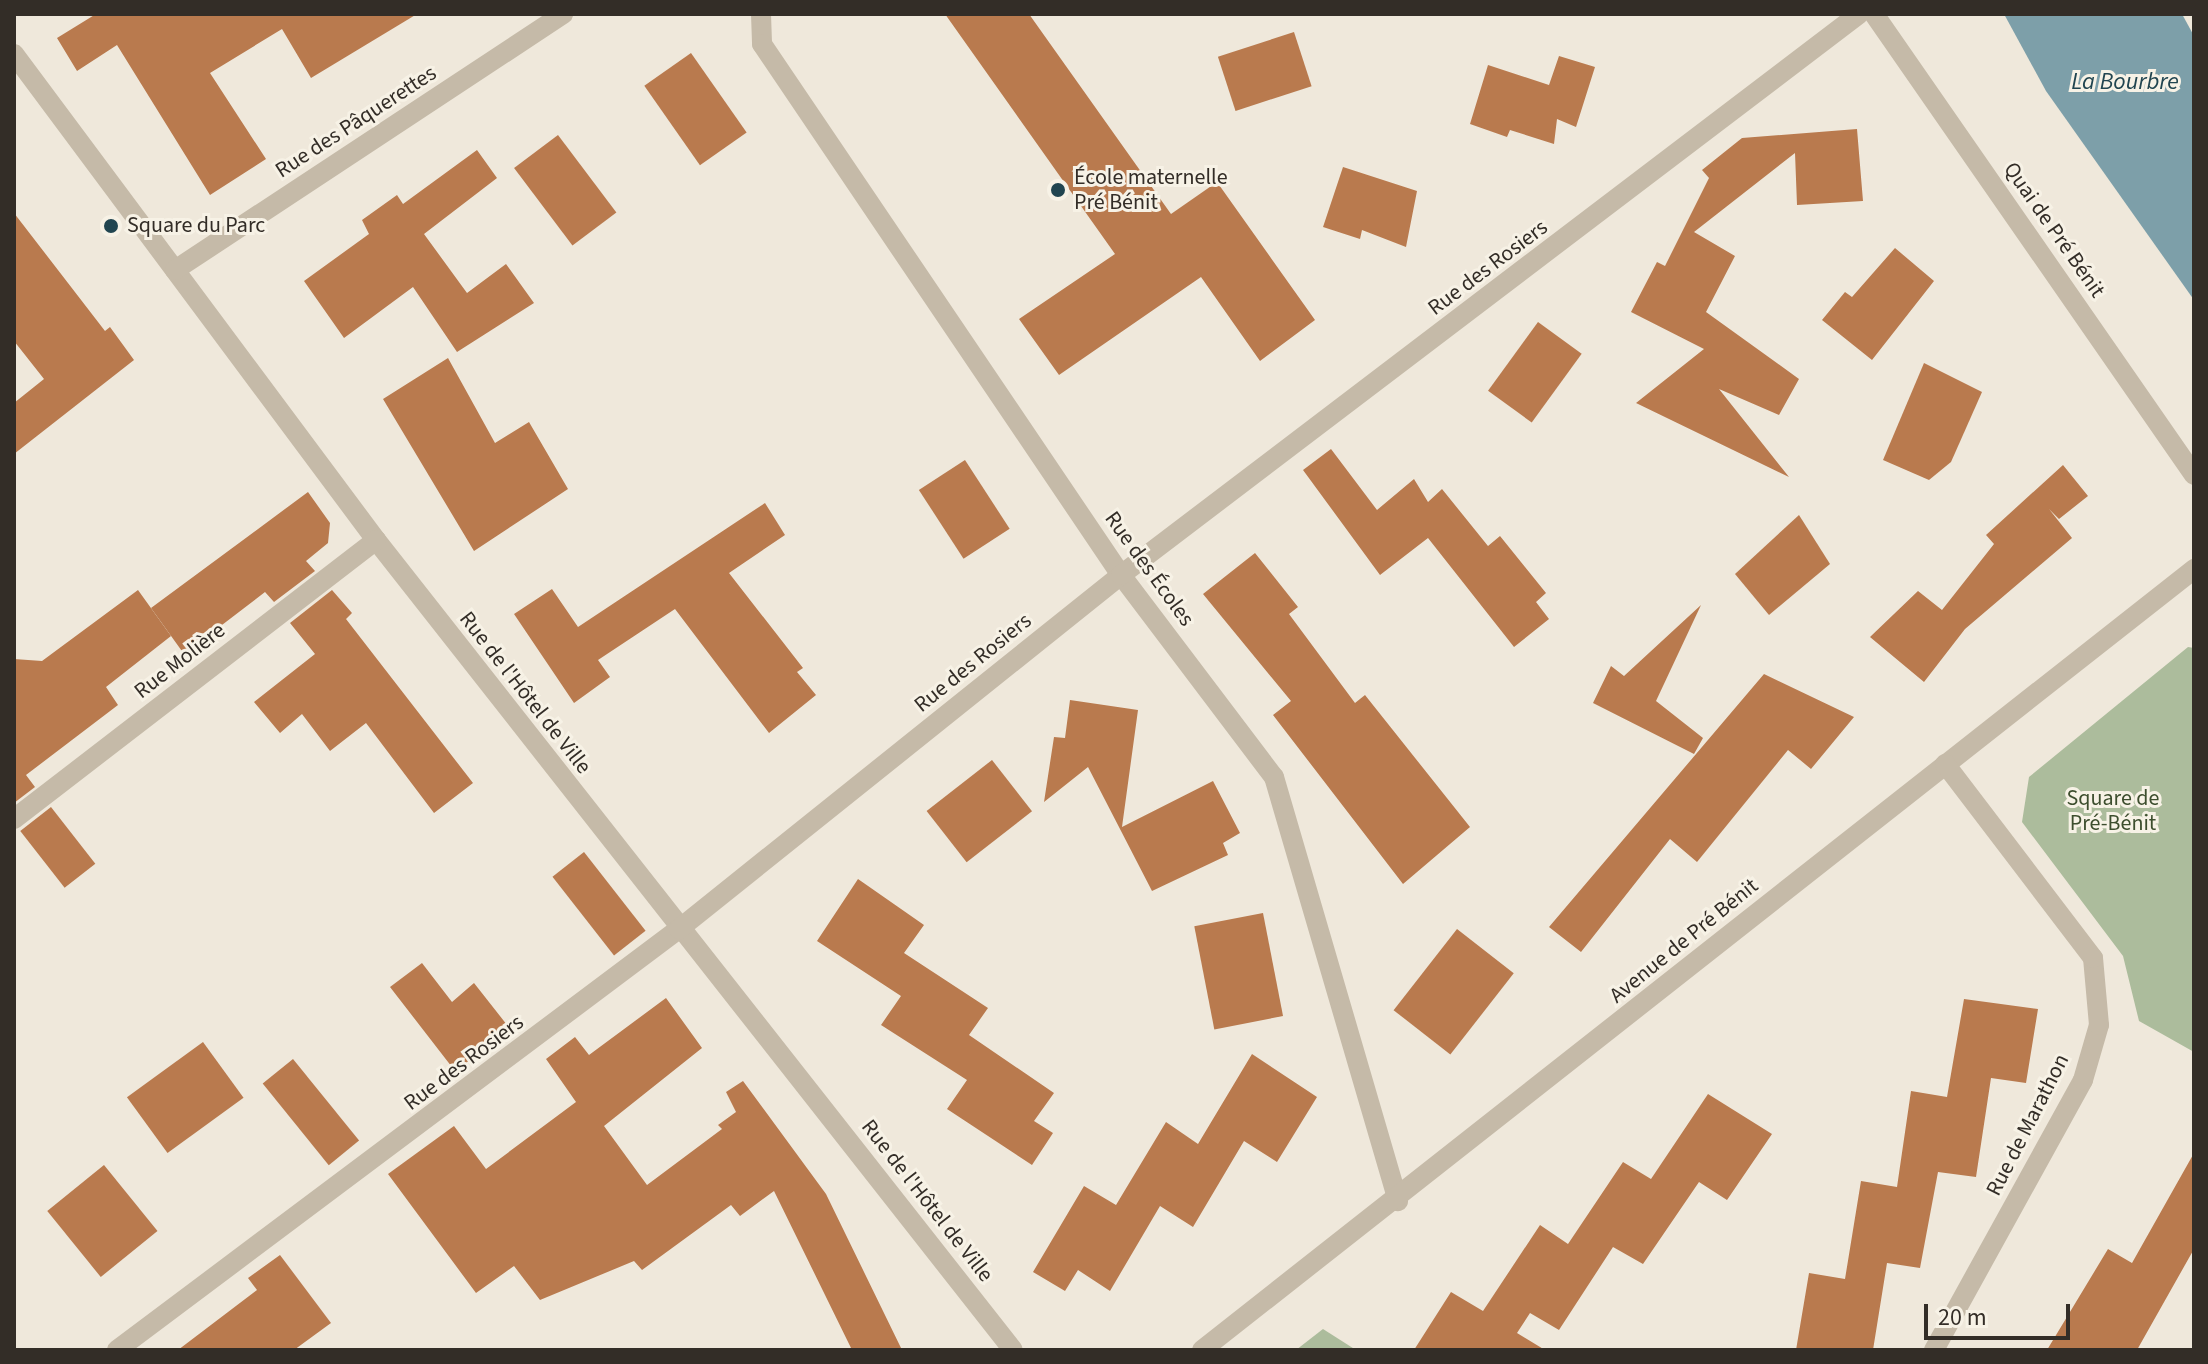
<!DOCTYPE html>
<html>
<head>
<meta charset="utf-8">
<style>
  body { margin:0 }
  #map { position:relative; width:2208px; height:1364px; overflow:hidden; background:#efe8db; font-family:"Source Sans 3",sans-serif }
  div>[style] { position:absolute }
  .green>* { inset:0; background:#acbc9c }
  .water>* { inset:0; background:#7d9fa9 }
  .building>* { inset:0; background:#b97a4e; transform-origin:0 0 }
  .minor>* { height:20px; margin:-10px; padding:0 10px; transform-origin:10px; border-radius:10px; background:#c5baa8 }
  .dots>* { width:22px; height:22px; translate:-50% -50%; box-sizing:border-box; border:4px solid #f7f2e6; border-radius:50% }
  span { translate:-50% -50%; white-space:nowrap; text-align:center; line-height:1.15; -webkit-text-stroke:6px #f7f2e6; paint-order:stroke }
  .street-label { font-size:22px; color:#332d27 }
  .poi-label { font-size:22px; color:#332d27 }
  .left { translate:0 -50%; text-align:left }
  .park-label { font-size:22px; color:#3d4e2e }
  .water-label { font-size:24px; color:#214550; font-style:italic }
  .frame { position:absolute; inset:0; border:16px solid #332d27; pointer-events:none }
  .scale { position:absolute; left:1924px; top:1304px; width:146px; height:36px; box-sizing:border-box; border:4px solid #332d27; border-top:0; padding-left:10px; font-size:24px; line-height:28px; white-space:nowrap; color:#332d27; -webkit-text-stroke:6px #f7f2e6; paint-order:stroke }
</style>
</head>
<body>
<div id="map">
  <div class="green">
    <div style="clip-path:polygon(2188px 647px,2194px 648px,2194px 1052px,2139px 1021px,2123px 956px,2022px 822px,2029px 777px)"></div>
    <div style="clip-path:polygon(1323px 1329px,1356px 1350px,1296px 1350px)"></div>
  </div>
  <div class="water">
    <div style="clip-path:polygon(2004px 14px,2182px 14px,2194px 36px,2194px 300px,2046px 91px)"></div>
  </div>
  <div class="building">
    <div style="clip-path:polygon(96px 14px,417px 14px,311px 78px,282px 29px,210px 73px,266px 159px,210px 195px,117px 45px,77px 71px,57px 38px)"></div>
    <div style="clip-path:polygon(945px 14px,1029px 14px,1171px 214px,1217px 182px,1315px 320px,1260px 361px,1201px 277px,1059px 375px,1019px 319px,1115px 254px)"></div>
    <div style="left:1294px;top:32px;width:57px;height:80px;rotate:72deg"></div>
    <div style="left:691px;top:53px;width:97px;height:57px;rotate:55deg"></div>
    <div style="clip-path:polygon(1559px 56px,1595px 67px,1576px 127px,1557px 119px,1554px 144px,1510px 130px,1507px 137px,1470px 124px,1488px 65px,1549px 85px)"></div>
    <div style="clip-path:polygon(1857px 129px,1863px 201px,1797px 205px,1795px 153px,1694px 232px,1735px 256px,1706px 312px,1799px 379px,1779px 415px,1719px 389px,1789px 477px,1636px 403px,1704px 349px,1631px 312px,1657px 262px,1665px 266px,1709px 178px,1702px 170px,1742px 138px)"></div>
    <div style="left:558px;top:135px;width:97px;height:55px;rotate:53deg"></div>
    <div style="clip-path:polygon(477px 150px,497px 178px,424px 234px,467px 293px,506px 264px,534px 303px,457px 352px,413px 287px,344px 338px,304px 281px,369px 234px,362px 220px,397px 195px,403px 204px)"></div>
    <div style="clip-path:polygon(1343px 167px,1417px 191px,1406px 247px,1362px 230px,1360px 239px,1323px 227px)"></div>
    <div style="clip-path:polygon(14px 213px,105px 331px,110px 327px,134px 360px,14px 454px,14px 403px,44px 379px,14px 341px)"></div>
    <div style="clip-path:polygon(1895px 248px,1934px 281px,1872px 360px,1822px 320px,1845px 292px,1852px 297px)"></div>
    <div style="left:1538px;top:322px;width:54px;height:85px;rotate:36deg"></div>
    <div style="clip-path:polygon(448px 358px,495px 443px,529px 422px,568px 489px,474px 551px,383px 399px)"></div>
    <div style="clip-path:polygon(1924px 363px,1982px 392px,1951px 462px,1929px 480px,1883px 460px)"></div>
    <div style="clip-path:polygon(1331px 449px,1377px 510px,1414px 479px,1428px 502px,1442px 489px,1488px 546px,1500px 536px,1546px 593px,1536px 602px,1549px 619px,1514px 647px,1428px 538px,1380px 575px,1303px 470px)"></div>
    <div style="left:965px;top:460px;width:82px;height:55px;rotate:57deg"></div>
    <div style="clip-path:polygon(2063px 465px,2088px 496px,2059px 519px,2049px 509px,2072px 538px,1965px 629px,1924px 682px,1870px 637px,1918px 591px,1942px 610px,1994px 544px,1986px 535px)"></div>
    <div style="clip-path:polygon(308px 492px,330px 523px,328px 543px,306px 561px,315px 571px,274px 602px,265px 592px,184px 654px,151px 608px)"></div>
    <div style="clip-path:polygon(765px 503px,785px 535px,729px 573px,803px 668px,797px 672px,816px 695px,769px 733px,675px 609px,598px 660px,610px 677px,574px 703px,514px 614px,552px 589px,578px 627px)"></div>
    <div style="clip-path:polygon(1799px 515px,1830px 564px,1769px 615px,1735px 574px)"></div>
    <div style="clip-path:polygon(1255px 553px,1298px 607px,1289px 614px,1355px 703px,1365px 695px,1470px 827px,1403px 884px,1273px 715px,1291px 701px,1203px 594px)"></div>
    <div style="clip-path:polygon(138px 590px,171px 636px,106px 687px,118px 705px,26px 775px,35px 787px,14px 803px,14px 659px,42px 661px)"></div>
    <div style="clip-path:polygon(332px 590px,352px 613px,346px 619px,473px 783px,434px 813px,366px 723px,330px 751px,302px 714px,280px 733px,254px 702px,315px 654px,290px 623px)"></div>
    <div style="clip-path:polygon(1701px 605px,1656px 701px,1703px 738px,1694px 754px,1593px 703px,1611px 666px,1624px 676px)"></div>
    <div style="clip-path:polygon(1764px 674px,1854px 717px,1811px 769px,1788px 750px,1697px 862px,1670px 839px,1581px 952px,1549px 927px)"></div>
    <div style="clip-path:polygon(1070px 700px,1138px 710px,1122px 827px,1213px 781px,1240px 833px,1223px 843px,1228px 855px,1152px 891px,1088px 767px,1044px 802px,1054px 737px,1065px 738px)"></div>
    <div style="left:992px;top:760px;width:65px;height:83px;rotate:52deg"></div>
    <div style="left:51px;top:807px;width:72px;height:39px;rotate:52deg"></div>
    <div style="left:584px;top:852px;width:100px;height:40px;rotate:52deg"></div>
    <div style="clip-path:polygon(858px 879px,924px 925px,904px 953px,988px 1008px,969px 1035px,1054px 1093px,1034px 1121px,1053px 1133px,1032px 1165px,947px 1109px,967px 1080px,881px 1025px,901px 996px,817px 941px)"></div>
    <div style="left:1263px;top:913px;width:105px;height:70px;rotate:79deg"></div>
    <div style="left:1457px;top:929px;width:72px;height:103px;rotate:38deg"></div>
    <div style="clip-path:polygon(422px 963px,452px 1002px,474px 983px,511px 1030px,455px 1071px,390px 987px)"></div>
    <div style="clip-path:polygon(666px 998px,702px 1048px,604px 1126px,647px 1185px,722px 1129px,718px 1125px,736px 1112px,726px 1092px,743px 1081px,826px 1194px,902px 1350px,852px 1350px,774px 1191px,740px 1216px,731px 1205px,642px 1270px,634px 1261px,540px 1300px,514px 1266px,476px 1293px,388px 1174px,454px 1126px,486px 1169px,576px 1102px,546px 1059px,575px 1037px,589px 1055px)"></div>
    <div style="clip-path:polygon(1964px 999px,2038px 1009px,2026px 1083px,1991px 1078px,1976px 1177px,1938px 1172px,1920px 1268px,1887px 1263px,1873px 1350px,1796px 1350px,1809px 1273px,1845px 1279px,1861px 1181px,1897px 1187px,1911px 1091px,1947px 1097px)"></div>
    <div style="left:203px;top:1042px;width:69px;height:94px;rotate:54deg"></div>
    <div style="clip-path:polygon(1252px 1054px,1317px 1097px,1277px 1162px,1244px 1141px,1193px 1227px,1160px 1206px,1110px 1291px,1078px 1270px,1065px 1291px,1033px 1272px,1084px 1186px,1116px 1205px,1166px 1122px,1198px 1144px)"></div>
    <div style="left:293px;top:1059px;width:105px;height:39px;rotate:51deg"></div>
    <div style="clip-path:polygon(1708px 1094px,1772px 1134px,1727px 1200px,1699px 1182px,1643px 1264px,1613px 1247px,1559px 1330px,1530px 1313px,1517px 1333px,1545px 1350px,1414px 1350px,1451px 1292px,1483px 1311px,1540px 1225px,1568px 1244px,1623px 1162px,1651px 1179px)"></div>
    <div style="clip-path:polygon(2194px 1153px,2194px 1249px,2137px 1350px,2047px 1350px,2108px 1249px,2132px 1263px)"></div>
    <div style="left:104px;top:1165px;width:85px;height:73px;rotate:51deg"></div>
    <div style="clip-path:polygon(280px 1255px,331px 1323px,294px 1350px,178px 1350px,257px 1290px,248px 1278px)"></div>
  </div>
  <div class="minor">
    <div style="left:761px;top:14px;width:30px;rotate:88deg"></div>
    <div style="left:762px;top:44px;width:641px;rotate:55.94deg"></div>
    <div style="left:1121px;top:575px;width:253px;rotate:52.9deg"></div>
    <div style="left:1274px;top:777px;width:442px;rotate:73.7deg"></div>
    <div style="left:1874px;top:14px;width:561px;rotate:55.23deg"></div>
    <div style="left:14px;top:54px;width:606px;rotate:53.32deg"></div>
    <div style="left:376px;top:540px;width:1030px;rotate:51.82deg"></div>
    <div style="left:175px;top:270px;width:465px;rotate:-33.4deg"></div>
    <div style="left:14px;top:819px;width:457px;rotate:-37.6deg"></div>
    <div style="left:117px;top:1350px;width:702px;rotate:-36.84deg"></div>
    <div style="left:679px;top:929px;width:566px;rotate:-38.69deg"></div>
    <div style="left:1121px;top:575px;width:927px;rotate:-37.24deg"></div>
    <div style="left:1202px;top:1350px;width:1263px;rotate:-38.21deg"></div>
    <div style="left:1934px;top:1350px;width:308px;rotate:-61.1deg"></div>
    <div style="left:2083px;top:1080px;width:57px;rotate:-73.8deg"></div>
    <div style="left:2099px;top:1025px;width:67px;rotate:-95.1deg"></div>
    <div style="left:2093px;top:958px;width:244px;rotate:-127.3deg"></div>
  </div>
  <div class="dots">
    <div style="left:1058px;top:190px;background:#214550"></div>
    <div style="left:111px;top:226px;background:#214550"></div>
  </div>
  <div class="street-label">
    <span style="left:356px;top:122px;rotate:-33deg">Rue des Pâquerettes</span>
    <span style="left:2054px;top:230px;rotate:55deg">Quai de Pré Bénit</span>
    <span style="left:1488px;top:268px;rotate:-37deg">Rue des Rosiers</span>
    <span style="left:1149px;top:569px;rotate:54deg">Rue des Écoles</span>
    <span style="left:180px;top:661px;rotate:-38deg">Rue Molière</span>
    <span style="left:973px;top:663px;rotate:-39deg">Rue des Rosiers</span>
    <span style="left:525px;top:693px;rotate:52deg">Rue de l'Hôtel de Ville</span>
    <span style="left:1684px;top:941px;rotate:-39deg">Avenue de Pré Bénit</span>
    <span style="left:464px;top:1063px;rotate:-37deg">Rue des Rosiers</span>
    <span style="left:2028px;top:1125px;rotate:-63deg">Rue de Marathon</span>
    <span style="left:927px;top:1201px;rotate:52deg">Rue de l'Hôtel de Ville</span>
  </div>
  <div class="poi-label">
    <span class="left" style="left:1074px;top:190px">École maternelle<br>Pré Bénit</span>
    <span class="left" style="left:127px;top:226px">Square du Parc</span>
  </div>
  <div class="park-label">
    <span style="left:2113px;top:811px">Square de<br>Pré-Bénit</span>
  </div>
  <div class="water-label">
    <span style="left:2125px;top:82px">La Bourbre</span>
  </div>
  <div class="frame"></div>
  <div class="scale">20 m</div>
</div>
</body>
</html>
